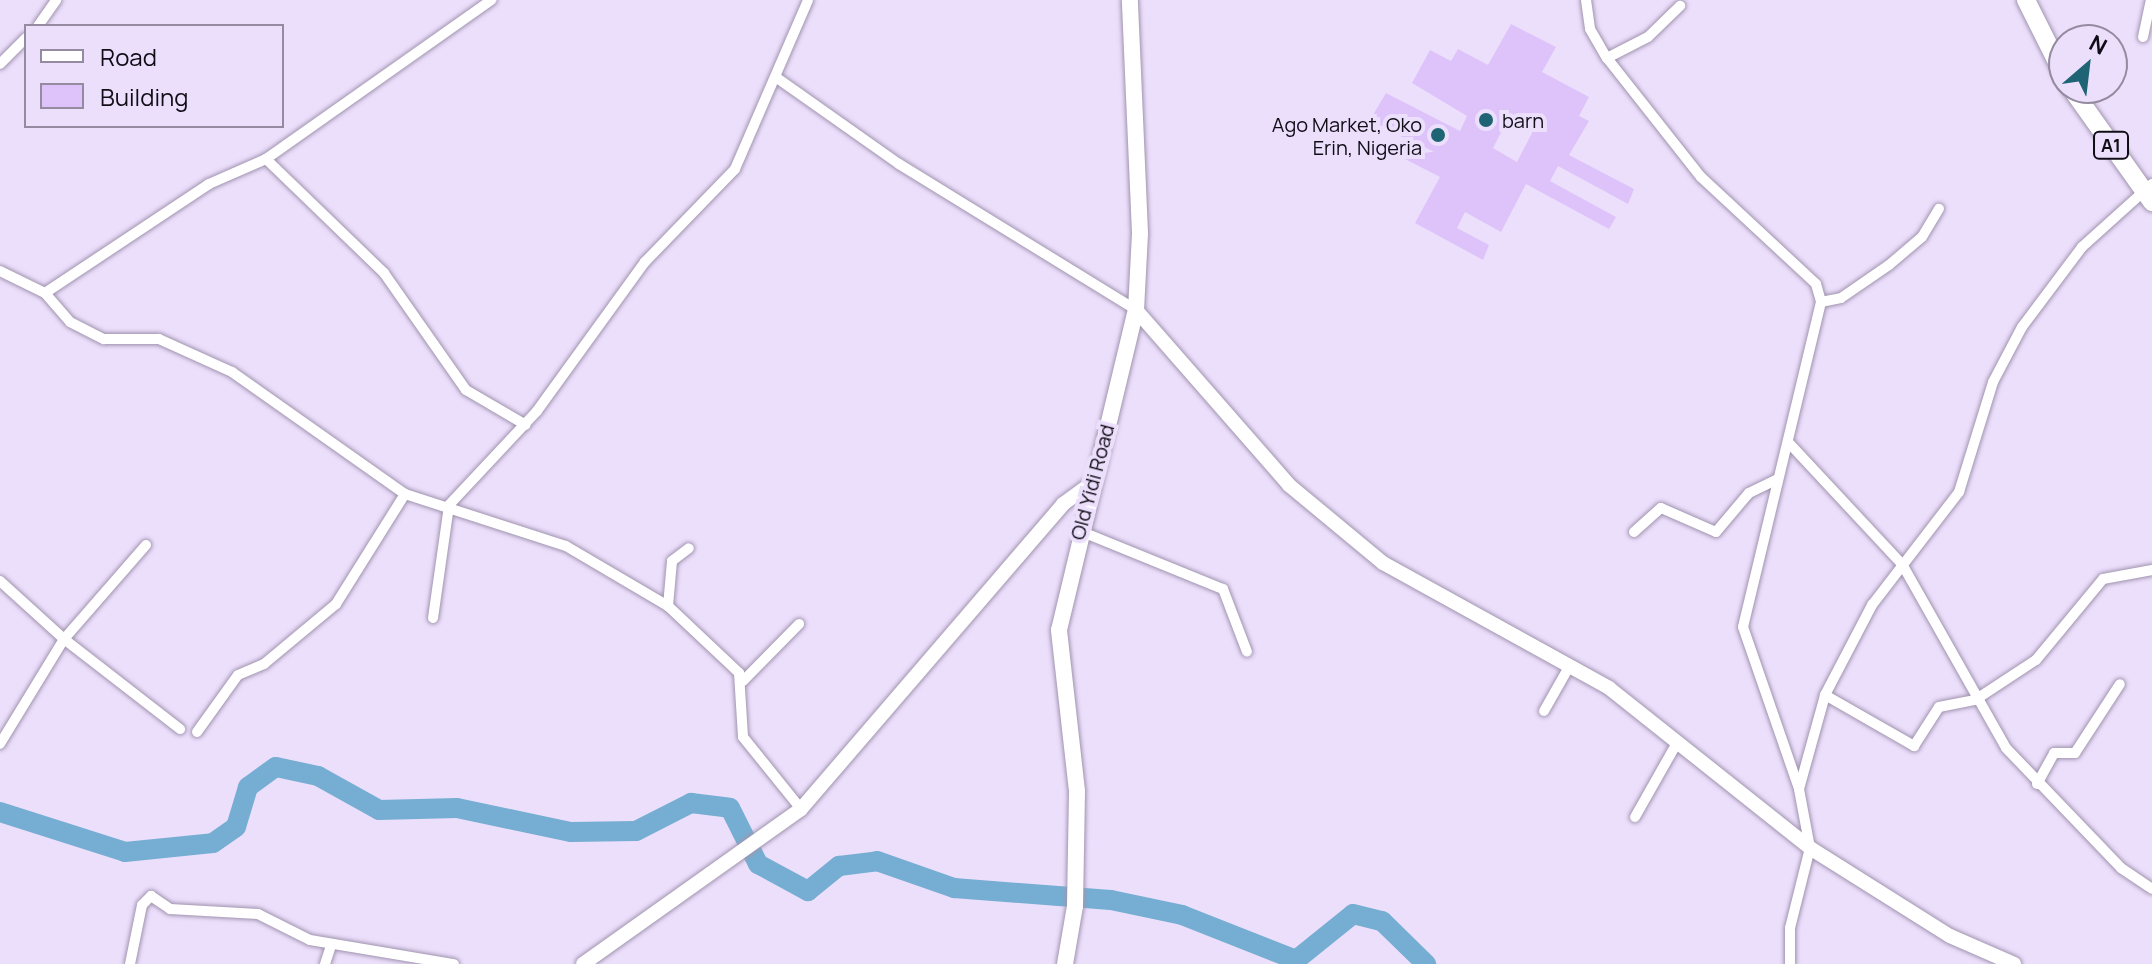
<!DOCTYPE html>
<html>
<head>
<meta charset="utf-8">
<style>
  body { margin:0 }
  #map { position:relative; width:2152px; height:964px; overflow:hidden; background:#ecdffc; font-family:Manrope,sans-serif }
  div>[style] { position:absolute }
  .river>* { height:20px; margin:-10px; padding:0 10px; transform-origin:10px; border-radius:10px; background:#75aed2 }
  .building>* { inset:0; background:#dec3fa }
  .roads { filter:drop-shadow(0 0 2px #a094af) drop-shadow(0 0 2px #a094af) }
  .street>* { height:10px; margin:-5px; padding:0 5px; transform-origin:5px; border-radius:5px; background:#fff }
  .secondary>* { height:14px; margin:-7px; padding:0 7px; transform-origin:7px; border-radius:7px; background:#fff }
  .primary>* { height:16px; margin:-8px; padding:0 8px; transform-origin:8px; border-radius:8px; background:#fff }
  .highway>* { height:18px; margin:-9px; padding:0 9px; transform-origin:9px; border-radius:9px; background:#fff }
  .dots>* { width:22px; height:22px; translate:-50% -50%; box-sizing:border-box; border:4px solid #ecdffc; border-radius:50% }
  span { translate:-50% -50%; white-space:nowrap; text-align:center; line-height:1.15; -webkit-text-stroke:8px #ecdffc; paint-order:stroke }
  .shield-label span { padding:2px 6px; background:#ecdffc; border:2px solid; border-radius:6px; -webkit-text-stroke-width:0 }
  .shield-label { font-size:18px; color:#110d17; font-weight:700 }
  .poi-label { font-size:20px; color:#110d17 }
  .left { translate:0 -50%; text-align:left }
  .right { translate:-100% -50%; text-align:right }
  .street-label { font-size:20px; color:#110d17 }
  .legend { position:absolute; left:24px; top:24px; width:260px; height:104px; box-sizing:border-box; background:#ecdffc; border:2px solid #948ba0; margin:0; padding:10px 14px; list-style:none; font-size:24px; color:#110d17 }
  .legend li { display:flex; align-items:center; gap:16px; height:40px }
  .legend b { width:40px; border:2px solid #948ba0 }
  .north { position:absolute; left:2048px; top:24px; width:80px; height:80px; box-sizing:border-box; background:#ecdffc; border:2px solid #948ba0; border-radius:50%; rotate:28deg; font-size:22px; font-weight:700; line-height:32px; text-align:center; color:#110d17 }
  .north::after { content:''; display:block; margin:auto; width:28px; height:36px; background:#1f6475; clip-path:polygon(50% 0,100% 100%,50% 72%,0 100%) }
</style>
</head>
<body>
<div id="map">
  <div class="river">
    <div style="left:0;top:812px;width:131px;rotate:17.7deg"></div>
    <div style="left:125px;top:852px;width:88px;rotate:-5.8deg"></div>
    <div style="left:213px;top:843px;width:28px;rotate:-35deg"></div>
    <div style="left:236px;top:827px;width:42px;rotate:-73.3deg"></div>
    <div style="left:248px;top:787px;width:34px;rotate:-36deg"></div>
    <div style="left:276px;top:767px;width:43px;rotate:12.1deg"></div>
    <div style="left:318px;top:776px;width:70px;rotate:29.1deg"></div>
    <div style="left:379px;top:810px;width:78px;rotate:-1.5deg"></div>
    <div style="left:457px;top:808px;width:116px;rotate:11.9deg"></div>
    <div style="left:571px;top:832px;width:65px;rotate:-0.9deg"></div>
    <div style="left:636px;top:831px;width:62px;rotate:-27deg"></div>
    <div style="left:691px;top:803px;width:39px;rotate:7deg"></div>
    <div style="left:730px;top:808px;width:63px;rotate:63.4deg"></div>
    <div style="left:758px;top:864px;width:57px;rotate:28.4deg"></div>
    <div style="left:808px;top:891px;width:40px;rotate:-39deg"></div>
    <div style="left:839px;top:866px;width:38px;rotate:-7deg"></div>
    <div style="left:877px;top:861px;width:82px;rotate:19.3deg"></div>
    <div style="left:954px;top:888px;width:157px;rotate:4.4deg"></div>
    <div style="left:1111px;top:900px;width:73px;rotate:11.9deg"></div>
    <div style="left:1182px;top:915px;width:123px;rotate:21.5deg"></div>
    <div style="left:1296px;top:960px;width:73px;rotate:-38.9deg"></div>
    <div style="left:1353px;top:914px;width:30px;rotate:14deg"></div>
    <div style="left:1382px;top:921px;width:62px;rotate:44.3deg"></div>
  </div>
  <div class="building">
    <div style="clip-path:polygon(evenodd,1511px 24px,1556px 47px,1542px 72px,1589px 97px,1579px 116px,1589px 121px,1569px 155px,1634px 189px,1628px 204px,1558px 166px,1550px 181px,1616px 217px,1609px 229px,1526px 184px,1501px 232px,1465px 212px,1457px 228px,1489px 245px,1483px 260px,1415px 223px,1440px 177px,1403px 158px,1412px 142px,1370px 120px,1386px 93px,1460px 131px,1467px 116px,1412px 83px,1430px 50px,1451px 61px,1458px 49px,1488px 65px,1511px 24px,1508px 119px,1533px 131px,1517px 162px,1493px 148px,1508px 119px)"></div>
  </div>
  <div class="roads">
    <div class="street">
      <div style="left:1586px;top:0;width:29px;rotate:82deg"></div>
      <div style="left:1590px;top:29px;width:34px;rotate:60deg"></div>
      <div style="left:1607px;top:58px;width:152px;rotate:51.7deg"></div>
      <div style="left:1701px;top:177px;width:157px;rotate:42.9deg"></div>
      <div style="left:1816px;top:284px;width:19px;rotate:74deg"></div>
      <div style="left:1821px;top:302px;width:334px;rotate:103.5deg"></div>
      <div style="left:1743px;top:627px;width:171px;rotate:70.9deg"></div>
      <div style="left:38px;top:26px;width:32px;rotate:-55deg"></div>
      <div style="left:2143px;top:37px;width:38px;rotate:-78deg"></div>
      <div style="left:1607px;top:58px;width:46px;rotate:-27.1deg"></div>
      <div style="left:1648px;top:37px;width:45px;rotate:-44.1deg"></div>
      <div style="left:0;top:64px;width:37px;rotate:-45deg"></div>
      <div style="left:777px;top:78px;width:149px;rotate:35.2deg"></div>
      <div style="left:899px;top:164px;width:278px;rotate:31.6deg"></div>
      <div style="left:266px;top:159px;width:164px;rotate:44deg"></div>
      <div style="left:384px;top:273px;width:143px;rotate:55deg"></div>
      <div style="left:466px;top:390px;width:69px;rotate:30.3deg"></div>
      <div style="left:0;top:271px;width:50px;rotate:26.1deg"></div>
      <div style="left:45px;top:293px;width:38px;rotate:49deg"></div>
      <div style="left:70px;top:322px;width:38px;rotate:27deg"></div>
      <div style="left:104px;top:339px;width:55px"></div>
      <div style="left:159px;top:339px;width:80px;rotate:24.3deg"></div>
      <div style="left:232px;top:372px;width:212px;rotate:35.2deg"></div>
      <div style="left:405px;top:494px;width:169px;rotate:17.9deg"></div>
      <div style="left:566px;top:546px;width:118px;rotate:30.5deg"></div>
      <div style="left:668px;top:606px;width:98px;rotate:43.3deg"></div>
      <div style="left:739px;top:673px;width:64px;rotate:86.4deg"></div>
      <div style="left:743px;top:737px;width:92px;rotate:51.1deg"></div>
      <div style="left:45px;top:293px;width:197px;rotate:-33.6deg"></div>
      <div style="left:209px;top:184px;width:62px;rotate:-23.7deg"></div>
      <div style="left:266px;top:159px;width:276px;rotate:-35.2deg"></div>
      <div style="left:1821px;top:302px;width:20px;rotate:-11deg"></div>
      <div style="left:1841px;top:298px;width:58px;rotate:-34.5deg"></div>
      <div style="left:1889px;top:265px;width:43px;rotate:-40.3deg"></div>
      <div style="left:1922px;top:237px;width:33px;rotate:-59deg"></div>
      <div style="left:1789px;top:443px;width:166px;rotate:47deg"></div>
      <div style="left:1902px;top:564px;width:211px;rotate:60.5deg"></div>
      <div style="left:2006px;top:748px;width:166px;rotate:46.2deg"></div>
      <div style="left:2121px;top:868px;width:37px;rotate:34deg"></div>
      <div style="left:1080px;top:531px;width:154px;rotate:22.1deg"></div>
      <div style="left:1223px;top:589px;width:67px;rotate:69.1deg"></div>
      <div style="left:1634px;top:532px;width:36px;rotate:-42deg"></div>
      <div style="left:1661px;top:508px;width:60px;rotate:23.6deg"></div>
      <div style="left:1716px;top:532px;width:51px;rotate:-49.8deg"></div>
      <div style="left:1749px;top:493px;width:32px;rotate:-26deg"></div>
      <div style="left:146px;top:545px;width:125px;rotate:131.1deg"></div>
      <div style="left:64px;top:639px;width:147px;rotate:37.8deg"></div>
      <div style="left:0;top:581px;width:86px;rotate:42.2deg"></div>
      <div style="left:64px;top:639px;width:123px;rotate:121.4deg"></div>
      <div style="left:668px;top:606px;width:45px;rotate:-84.9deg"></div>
      <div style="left:672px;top:561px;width:21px;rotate:-37deg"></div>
      <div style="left:433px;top:618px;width:114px;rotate:-81.9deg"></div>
      <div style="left:449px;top:505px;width:129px;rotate:-46.9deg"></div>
      <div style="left:537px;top:411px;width:184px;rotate:-54.1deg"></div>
      <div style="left:645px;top:262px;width:129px;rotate:-45.9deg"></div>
      <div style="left:735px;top:169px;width:184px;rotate:-66.6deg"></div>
      <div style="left:743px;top:681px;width:80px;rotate:-45.5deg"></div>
      <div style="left:1825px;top:695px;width:103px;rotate:29.8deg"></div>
      <div style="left:1914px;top:746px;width:46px;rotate:-57.3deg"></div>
      <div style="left:1939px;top:707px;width:37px;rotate:-11deg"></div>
      <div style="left:1975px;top:700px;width:73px;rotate:-33.3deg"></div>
      <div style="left:2036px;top:660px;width:105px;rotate:-50.4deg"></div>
      <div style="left:2103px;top:579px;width:50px;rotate:-10.4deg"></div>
      <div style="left:1544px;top:711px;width:51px;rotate:-60.4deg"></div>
      <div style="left:197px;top:732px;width:70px;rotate:-54.3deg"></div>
      <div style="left:238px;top:675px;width:28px;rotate:-23deg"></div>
      <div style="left:264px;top:664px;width:94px;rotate:-39.8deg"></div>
      <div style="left:336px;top:604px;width:130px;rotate:-57.9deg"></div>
      <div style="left:2037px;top:784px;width:35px;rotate:-61deg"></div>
      <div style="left:2054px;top:753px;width:21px"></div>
      <div style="left:2075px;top:753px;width:82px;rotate:-56.9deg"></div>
      <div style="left:1635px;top:817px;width:87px;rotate:-60.5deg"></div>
      <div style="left:130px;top:964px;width:60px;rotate:-78.5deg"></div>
      <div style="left:142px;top:905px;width:13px;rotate:-45deg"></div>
      <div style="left:151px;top:896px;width:23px;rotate:34deg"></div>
      <div style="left:170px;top:909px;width:88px;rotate:3.3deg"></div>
      <div style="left:258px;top:914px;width:58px;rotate:26.6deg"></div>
      <div style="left:310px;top:940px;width:146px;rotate:9.5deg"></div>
      <div style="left:325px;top:964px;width:20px;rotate:-72deg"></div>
      <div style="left:1790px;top:964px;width:36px;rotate:-90deg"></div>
      <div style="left:1790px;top:928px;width:82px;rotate:-76deg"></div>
      <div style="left:1810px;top:848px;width:60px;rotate:-100.6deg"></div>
      <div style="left:1799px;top:789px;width:98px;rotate:-74.5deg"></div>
      <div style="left:1825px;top:695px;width:102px;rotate:-62.4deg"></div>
      <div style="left:1872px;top:605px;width:143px;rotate:-52.4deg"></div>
      <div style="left:1959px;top:492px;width:115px;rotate:-72.8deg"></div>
      <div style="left:1993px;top:382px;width:62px;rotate:-62.2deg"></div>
      <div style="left:2022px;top:327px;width:100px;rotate:-53.1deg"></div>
      <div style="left:2082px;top:247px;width:94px;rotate:-42deg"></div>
    </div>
    <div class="secondary">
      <div style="left:1136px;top:310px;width:232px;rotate:48.8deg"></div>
      <div style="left:1289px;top:485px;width:122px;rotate:39.7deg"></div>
      <div style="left:1383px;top:563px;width:258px;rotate:28.9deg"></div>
      <div style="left:1609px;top:688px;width:257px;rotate:38.5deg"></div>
      <div style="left:1810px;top:848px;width:165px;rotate:32.2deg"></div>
      <div style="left:1950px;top:936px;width:70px;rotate:23.6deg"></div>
      <div style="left:583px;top:964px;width:267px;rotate:-35.4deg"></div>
      <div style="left:801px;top:809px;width:402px;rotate:-49.3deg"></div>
      <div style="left:1063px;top:504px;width:36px;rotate:-36deg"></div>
    </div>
    <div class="primary">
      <div style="left:1065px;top:964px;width:59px;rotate:-80.2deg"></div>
      <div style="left:1075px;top:906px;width:115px;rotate:-89deg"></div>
      <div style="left:1077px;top:791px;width:162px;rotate:-96.4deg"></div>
      <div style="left:1059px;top:630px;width:329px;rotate:-76.5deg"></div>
      <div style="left:1136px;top:310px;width:77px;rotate:-87deg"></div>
      <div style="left:1140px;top:233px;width:233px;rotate:-92.5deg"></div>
    </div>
    <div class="highway">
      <div style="left:2026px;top:0;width:85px;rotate:63.4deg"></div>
      <div style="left:2071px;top:88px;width:140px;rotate:54.6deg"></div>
    </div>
  </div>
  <div class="dots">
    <div style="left:1486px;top:120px;background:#1f6475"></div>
    <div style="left:1438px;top:135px;background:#1f6475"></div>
  </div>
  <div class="shield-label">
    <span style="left:2111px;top:145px">A1</span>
  </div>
  <div class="poi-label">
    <span class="left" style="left:1502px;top:120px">barn</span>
    <span class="right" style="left:1422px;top:136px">Ago Market, Oko<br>Erin, Nigeria</span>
  </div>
  <div class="street-label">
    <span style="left:1092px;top:482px;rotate:-75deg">Old Yidi Road</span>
  </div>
  <ul class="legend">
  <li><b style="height:10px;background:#fff"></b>Road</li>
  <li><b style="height:22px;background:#dec3fa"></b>Building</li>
  </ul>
  <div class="north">N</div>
</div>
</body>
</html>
